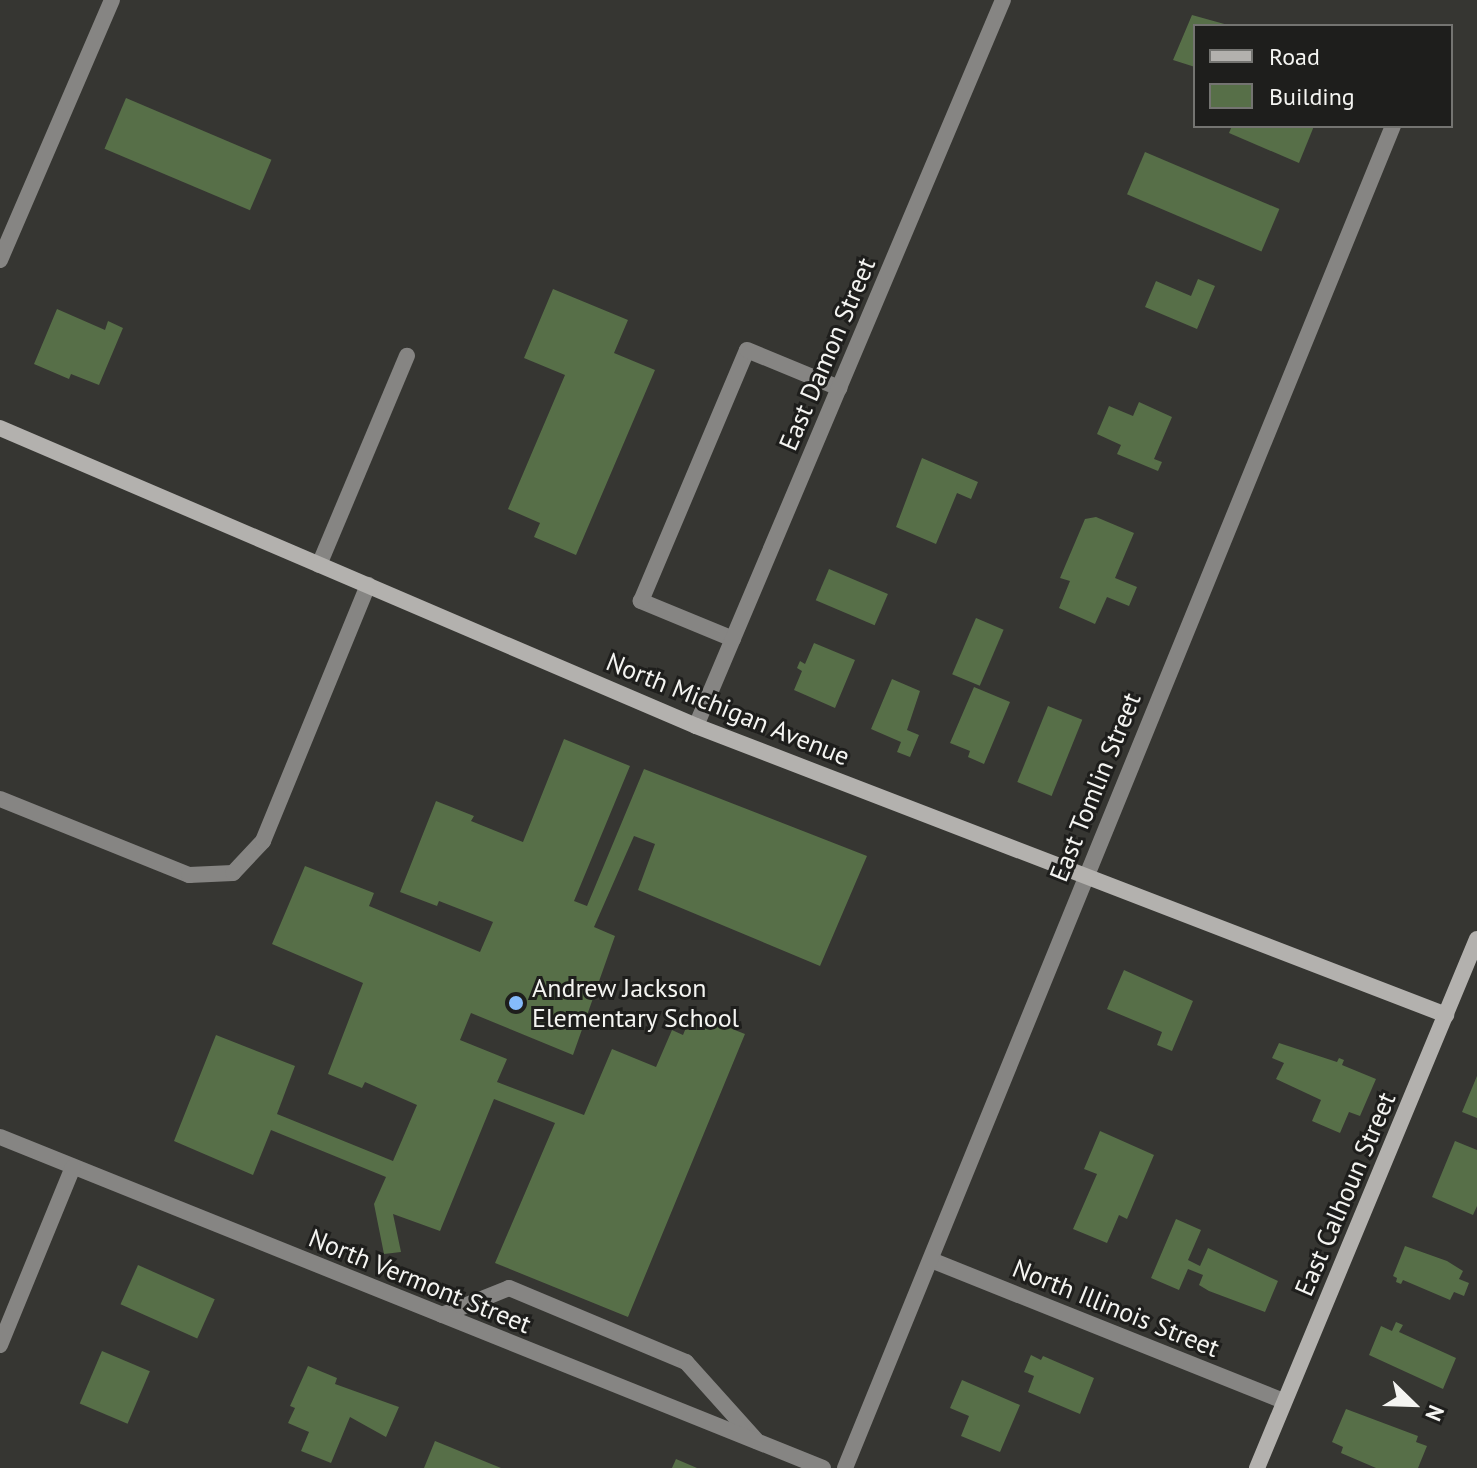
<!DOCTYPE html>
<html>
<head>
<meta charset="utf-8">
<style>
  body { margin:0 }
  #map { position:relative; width:1477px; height:1468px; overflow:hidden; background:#363632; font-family:"PT Sans",sans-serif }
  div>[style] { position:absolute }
  .building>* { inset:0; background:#576f48; transform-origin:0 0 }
  .lane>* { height:16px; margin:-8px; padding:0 8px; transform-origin:8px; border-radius:8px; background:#868583 }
  .street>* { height:16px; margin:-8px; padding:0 8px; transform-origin:8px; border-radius:8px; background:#868583 }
  .secondary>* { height:16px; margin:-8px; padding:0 8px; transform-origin:8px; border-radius:8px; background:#b3b1ae }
  .dots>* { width:22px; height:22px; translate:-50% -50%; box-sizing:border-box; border:4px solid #1e1e1c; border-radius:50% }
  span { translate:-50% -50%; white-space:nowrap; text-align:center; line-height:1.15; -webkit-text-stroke:6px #1e1e1c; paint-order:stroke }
  .street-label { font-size:26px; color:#f4f4f1 }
  .poi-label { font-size:26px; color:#f4f4f1 }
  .left { translate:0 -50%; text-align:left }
  .legend { position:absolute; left:1193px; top:24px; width:260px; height:104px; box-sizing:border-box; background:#1e1e1c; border:2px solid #747471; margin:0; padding:10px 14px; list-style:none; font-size:24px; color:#f4f4f1 }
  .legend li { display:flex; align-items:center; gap:16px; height:40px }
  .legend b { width:40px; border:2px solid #747471 }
  .north { position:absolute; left:1373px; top:1364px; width:80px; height:80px; -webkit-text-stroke:6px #1e1e1c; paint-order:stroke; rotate:113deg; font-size:22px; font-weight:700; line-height:32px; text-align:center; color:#f4f4f1 }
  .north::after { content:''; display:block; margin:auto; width:28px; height:36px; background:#f4f4f1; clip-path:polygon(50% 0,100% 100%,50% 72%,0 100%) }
</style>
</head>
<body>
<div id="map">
  <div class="building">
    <div style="clip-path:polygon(1192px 15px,1228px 25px,1195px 26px,1195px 67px,1173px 60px)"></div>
    <div style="left:126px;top:98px;width:158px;height:55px;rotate:23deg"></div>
    <div style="clip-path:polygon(1232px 126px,1314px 126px,1299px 163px,1229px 133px)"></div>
    <div style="left:1145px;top:152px;width:146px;height:46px;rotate:23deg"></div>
    <div style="clip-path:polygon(1198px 279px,1215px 286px,1197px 329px,1145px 307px,1156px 281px,1191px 296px)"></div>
    <div style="clip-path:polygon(553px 289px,628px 320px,614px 353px,655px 370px,576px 555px,534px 537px,540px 523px,508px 509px,565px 375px,524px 358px)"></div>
    <div style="clip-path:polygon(57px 309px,105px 330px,108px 321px,123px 328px,99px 385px,71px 374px,69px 379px,34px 364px)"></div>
    <div style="clip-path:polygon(1139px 402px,1172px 417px,1154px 459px,1162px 462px,1158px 471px,1117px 454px,1121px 445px,1097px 434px,1109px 406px,1133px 416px)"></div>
    <div style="clip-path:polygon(922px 458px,978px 482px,971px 499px,957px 493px,936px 544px,896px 527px)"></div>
    <div style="clip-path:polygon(1096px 517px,1134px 533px,1115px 578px,1137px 587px,1129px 606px,1107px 597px,1095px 624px,1059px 608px,1070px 581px,1060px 578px,1085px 519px)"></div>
    <div style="left:829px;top:569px;width:64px;height:34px;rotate:23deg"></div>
    <div style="left:976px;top:618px;width:30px;height:61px;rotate:23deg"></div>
    <div style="clip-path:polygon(814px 643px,855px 660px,835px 708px,794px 690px,802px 671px,797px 668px,800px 661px,805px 664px)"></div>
    <div style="clip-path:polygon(892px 679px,920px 691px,907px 730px,919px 735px,910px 757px,897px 752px,901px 742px,871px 729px)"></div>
    <div style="clip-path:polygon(974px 687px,1010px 702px,984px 764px,968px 757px,970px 751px,950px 743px)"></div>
    <div style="left:1048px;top:706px;width:37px;height:82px;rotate:22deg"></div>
    <div style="clip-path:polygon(564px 739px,630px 766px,574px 901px,587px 906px,644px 769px,867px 856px,820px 966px,638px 890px,655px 844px,634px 836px,594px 927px,615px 936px,573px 1055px,471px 1013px,460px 1040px,507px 1059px,497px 1082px,584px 1115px,612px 1049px,656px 1067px,672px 1030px,683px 1035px,692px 1013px,745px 1034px,628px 1317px,495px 1263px,555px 1123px,494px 1099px,440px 1231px,393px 1214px,401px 1252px,384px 1254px,374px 1204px,386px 1177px,271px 1130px,253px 1175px,174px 1141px,216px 1035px,295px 1066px,277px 1114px,393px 1161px,417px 1105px,365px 1082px,362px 1088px,328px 1074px,363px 983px,272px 944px,305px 866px,374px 893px,369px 906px,480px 952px,493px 922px,439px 901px,437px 906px,400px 892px,436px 801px,474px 816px,471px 821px,523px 842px)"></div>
    <div style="clip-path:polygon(1124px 970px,1193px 1001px,1172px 1051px,1157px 1045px,1162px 1032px,1107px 1009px)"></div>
    <div style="clip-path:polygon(1279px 1043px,1337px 1062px,1339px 1058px,1344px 1060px,1342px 1065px,1376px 1079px,1360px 1116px,1349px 1112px,1340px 1133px,1312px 1121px,1321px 1100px,1276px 1079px,1284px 1063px,1272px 1058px)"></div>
    <div style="clip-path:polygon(1477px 1076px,1477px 1118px,1462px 1112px)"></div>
    <div style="clip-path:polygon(1100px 1131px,1154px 1155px,1127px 1219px,1119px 1215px,1107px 1243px,1073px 1229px,1097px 1174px,1084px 1169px)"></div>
    <div style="clip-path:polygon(1455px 1141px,1477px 1150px,1477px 1206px,1473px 1215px,1432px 1197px)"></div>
    <div style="clip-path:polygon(1176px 1219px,1201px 1230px,1188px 1260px,1200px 1266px,1208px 1248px,1278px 1281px,1265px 1312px,1209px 1291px,1199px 1285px,1203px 1275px,1188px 1269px,1179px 1290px,1151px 1278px)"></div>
    <div style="clip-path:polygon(1405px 1246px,1447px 1261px,1463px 1271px,1459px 1279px,1469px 1283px,1464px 1296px,1454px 1292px,1450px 1300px,1403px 1280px,1401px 1284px,1396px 1282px,1397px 1278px,1393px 1276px)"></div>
    <div style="left:138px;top:1265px;width:84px;height:43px;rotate:24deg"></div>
    <div style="clip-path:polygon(1396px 1322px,1403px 1325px,1399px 1332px,1456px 1358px,1443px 1389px,1369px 1355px,1381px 1326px,1392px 1331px)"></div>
    <div style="left:102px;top:1351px;width:52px;height:57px;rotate:23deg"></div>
    <div style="clip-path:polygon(1031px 1355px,1041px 1360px,1043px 1356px,1094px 1378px,1080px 1414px,1028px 1392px,1034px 1376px,1024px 1372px)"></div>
    <div style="clip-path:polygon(308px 1366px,337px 1378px,335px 1384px,399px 1407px,386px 1437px,350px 1417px,331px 1463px,301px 1451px,309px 1432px,288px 1423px,295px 1408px,290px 1406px)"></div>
    <div style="clip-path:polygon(962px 1380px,1020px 1405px,1000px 1452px,961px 1436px,969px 1416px,950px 1408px)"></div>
    <div style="clip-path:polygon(1346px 1409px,1418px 1436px,1416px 1442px,1427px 1446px,1418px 1468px,1376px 1468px,1341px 1453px,1343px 1447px,1332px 1442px)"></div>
    <div style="clip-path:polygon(435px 1441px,501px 1468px,424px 1468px)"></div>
    <div style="clip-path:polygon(676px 1459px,697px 1468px,672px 1468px)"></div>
  </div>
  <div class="lane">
    <div style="left:319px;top:565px;width:227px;rotate:-67.2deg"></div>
    <div style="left:733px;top:639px;width:100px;rotate:-157.6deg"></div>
    <div style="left:641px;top:601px;width:272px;rotate:-67.1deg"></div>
    <div style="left:747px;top:350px;width:100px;rotate:22.4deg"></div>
    <div style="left:442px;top:1315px;width:72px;rotate:-21.9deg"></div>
    <div style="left:509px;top:1288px;width:192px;rotate:22.7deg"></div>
    <div style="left:686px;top:1362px;width:106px;rotate:48.1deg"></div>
  </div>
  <div class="street">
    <div style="left:0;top:260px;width:283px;rotate:-66.7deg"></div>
    <div style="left:696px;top:726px;width:788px;rotate:-67.08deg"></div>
    <div style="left:0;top:799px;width:204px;rotate:21.9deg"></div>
    <div style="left:189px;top:875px;width:44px;rotate:-2.6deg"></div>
    <div style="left:233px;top:873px;width:44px;rotate:-46.8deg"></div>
    <div style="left:263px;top:841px;width:277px;rotate:-67.7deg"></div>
    <div style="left:0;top:1137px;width:887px;rotate:21.91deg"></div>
    <div style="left:931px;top:1260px;width:380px;rotate:21.8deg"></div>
    <div style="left:0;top:1345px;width:192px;rotate:-67.7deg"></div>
    <div style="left:845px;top:1468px;width:1450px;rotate:-67.79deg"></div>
  </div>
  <div class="secondary">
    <div style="left:0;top:428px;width:757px;rotate:23.18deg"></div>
    <div style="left:696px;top:726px;width:804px;rotate:21.07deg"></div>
    <div style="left:1257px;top:1468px;width:573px;rotate:-67.42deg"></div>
  </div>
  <div class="dots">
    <div style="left:516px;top:1003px;background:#85bbfb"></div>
  </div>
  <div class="street-label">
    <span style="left:827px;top:354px;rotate:-67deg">East Damon Street</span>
    <span style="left:728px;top:709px;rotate:22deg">North Michigan Avenue</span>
    <span style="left:1095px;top:787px;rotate:-68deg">East Tomlin Street</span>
    <span style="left:1345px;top:1194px;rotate:-67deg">East Calhoun Street</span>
    <span style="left:420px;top:1281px;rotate:22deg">North Vermont Street</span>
    <span style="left:1116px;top:1308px;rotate:22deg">North Illinois Street</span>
  </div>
  <div class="poi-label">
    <span class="left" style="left:532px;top:1003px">Andrew Jackson<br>Elementary School</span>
  </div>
  <ul class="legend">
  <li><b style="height:10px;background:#b3b1ae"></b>Road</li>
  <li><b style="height:22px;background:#576f48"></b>Building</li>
  </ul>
  <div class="north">N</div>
</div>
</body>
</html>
